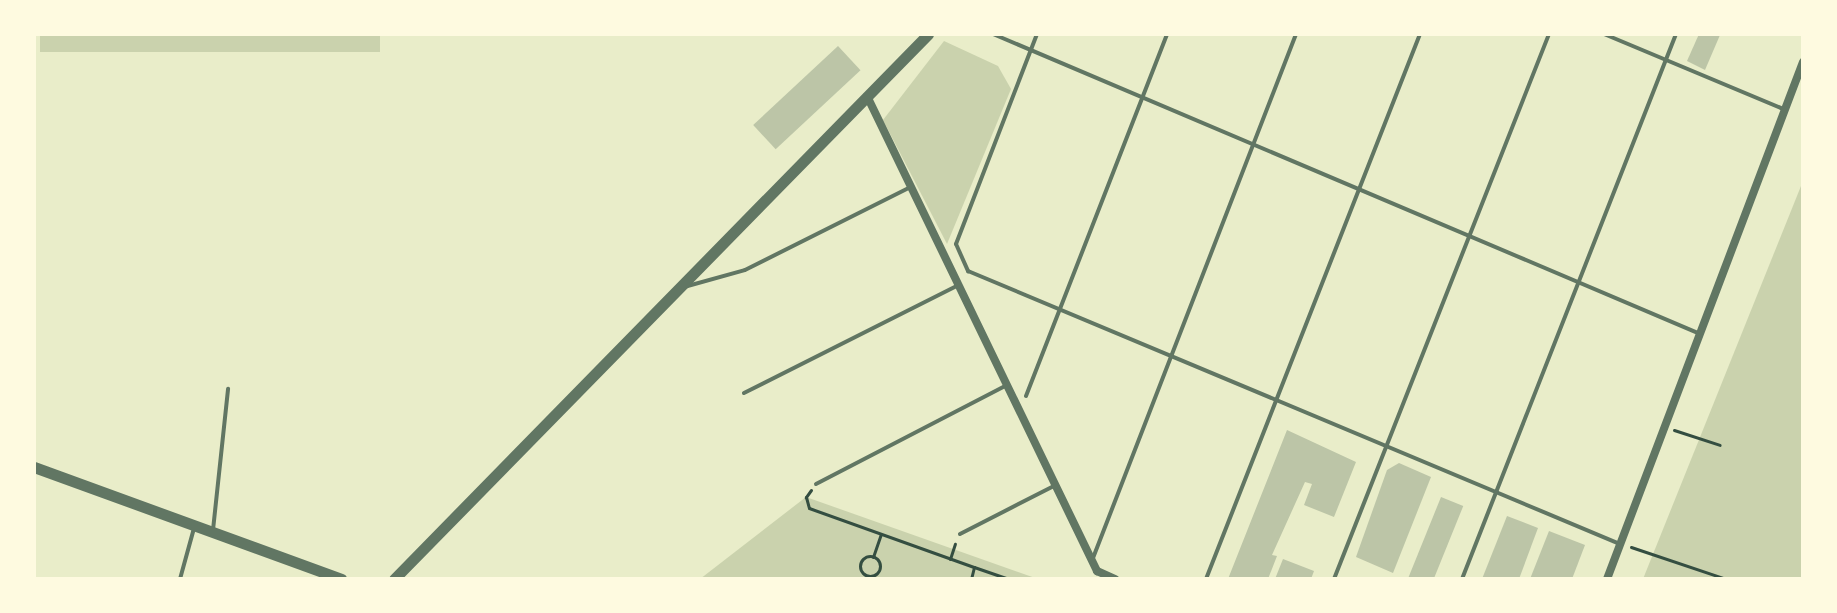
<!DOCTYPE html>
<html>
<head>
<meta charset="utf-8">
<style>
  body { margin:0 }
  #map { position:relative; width:1837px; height:613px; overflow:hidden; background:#e9edc9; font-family:Commissioner,sans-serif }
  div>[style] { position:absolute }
  .green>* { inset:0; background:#cad2ad; transform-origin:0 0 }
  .building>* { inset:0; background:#bcc5a7; transform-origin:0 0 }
  .path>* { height:3px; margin:-1.5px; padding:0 1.5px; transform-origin:1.5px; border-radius:1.5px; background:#344e41 }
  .path>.ring { margin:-1.5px; padding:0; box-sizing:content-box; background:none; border:3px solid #344e41; border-radius:50% }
  .service>* { height:4px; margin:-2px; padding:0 2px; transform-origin:2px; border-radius:2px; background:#617663 }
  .minor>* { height:8px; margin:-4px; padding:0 4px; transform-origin:4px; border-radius:4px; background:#617663 }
  .tertiary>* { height:11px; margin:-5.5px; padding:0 5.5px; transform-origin:5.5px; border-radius:5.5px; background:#617663 }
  span { translate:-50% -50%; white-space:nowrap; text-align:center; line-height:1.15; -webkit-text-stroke:8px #fefae0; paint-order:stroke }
  .frame { position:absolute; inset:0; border:36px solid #fefae0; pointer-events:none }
</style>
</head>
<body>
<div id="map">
  <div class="green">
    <div style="left:40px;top:34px;width:340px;height:18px"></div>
    <div style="clip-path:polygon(944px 41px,998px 66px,1011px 89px,947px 244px,883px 120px)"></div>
    <div style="clip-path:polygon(1803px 181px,1803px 579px,1643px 579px)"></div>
    <div style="clip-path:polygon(806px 497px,1038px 579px,700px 579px)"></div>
  </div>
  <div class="building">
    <div style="clip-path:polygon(1699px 34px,1720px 35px,1705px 70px,1687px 61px)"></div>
    <div style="left:838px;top:46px;width:33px;height:116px;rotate:47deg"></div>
    <div style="clip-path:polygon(1287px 430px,1356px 462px,1334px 517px,1304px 505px,1312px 484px,1305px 482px,1272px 555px,1277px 556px,1268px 579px,1228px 579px)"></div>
    <div style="clip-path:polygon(1399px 463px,1431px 477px,1393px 573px,1356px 557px,1387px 470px)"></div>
    <div style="left:1441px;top:497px;width:24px;height:88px;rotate:22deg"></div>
    <div style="clip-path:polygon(1507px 516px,1538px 528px,1519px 579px,1482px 579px)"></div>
    <div style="clip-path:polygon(1549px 531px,1585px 545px,1572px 579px,1530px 579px)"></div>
    <div style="clip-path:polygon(1283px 559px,1314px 571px,1311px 579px,1275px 579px)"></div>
  </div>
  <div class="path">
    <div style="left:1674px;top:430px;width:48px;rotate:18.1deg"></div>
    <div style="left:811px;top:490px;width:9px;rotate:126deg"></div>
    <div style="left:806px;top:497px;width:11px;rotate:75deg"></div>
    <div style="left:809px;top:508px;width:175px;rotate:19.7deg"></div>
    <div style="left:974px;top:567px;width:12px;rotate:104deg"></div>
    <div style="left:1631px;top:547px;width:100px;rotate:18.6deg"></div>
    <div class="ring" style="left:860px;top:556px;width:17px;height:17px"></div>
    <div style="left:873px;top:557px;width:24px;rotate:-71deg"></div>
    <div style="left:950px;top:559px;width:16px;rotate:-72deg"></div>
    <div style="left:974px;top:567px;width:36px;rotate:19deg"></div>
    <div style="left:1775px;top:579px;width:4px"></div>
  </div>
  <div class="service">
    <div style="left:993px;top:34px;width:766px;rotate:22.98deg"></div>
    <div style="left:1037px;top:34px;width:225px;rotate:111.1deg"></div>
    <div style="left:956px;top:244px;width:30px;rotate:66deg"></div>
    <div style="left:968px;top:271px;width:707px;rotate:22.72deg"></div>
    <div style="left:1604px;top:34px;width:194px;rotate:22.7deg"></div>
    <div style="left:684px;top:287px;width:63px;rotate:-15.6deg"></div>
    <div style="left:745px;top:270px;width:183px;rotate:-26.6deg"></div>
    <div style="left:744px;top:393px;width:238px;rotate:-26.7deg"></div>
    <div style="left:1026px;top:396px;width:388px;rotate:-68.7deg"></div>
    <div style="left:816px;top:484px;width:213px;rotate:-27.4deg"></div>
    <div style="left:213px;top:530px;width:142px;rotate:-83.9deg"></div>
    <div style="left:960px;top:534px;width:106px;rotate:-27.1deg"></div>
    <div style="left:1093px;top:558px;width:562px;rotate:-68.82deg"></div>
    <div style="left:180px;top:579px;width:53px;rotate:-74.6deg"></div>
    <div style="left:1206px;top:579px;width:586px;rotate:-68.56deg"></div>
    <div style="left:1334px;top:579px;width:586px;rotate:-68.47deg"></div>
    <div style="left:1462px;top:579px;width:586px;rotate:-68.56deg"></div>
  </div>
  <div class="minor">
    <div style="left:867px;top:96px;width:528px;rotate:64.16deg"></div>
    <div style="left:1097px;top:571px;width:20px;rotate:24deg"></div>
    <div style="left:1607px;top:579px;width:553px;rotate:-69.24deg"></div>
  </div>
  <div class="tertiary">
    <div style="left:34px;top:467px;width:327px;rotate:20deg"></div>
    <div style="left:394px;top:579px;width:763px;rotate:-45.58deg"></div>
  </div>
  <div class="frame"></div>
</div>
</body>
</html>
